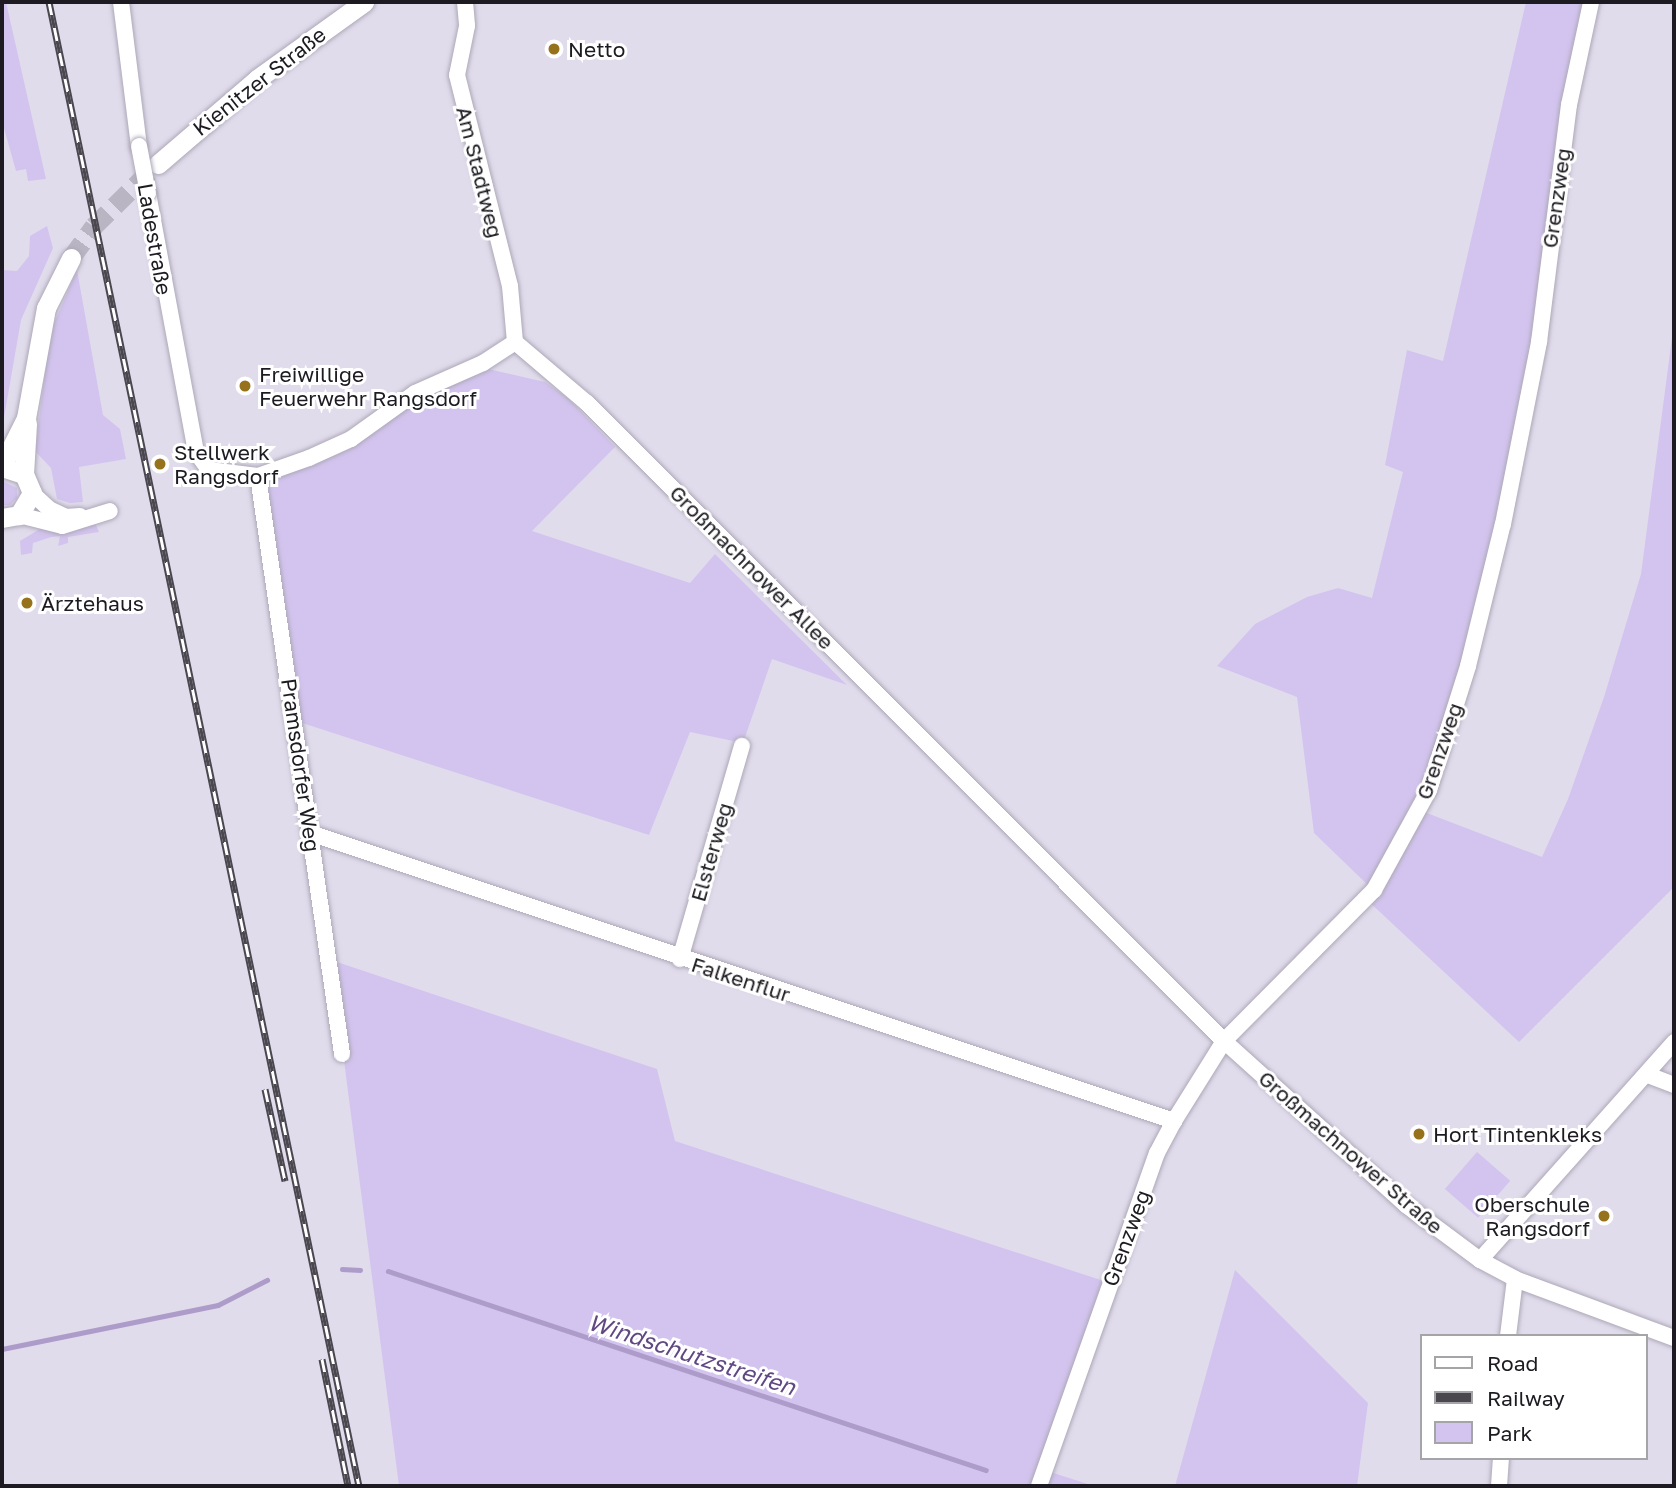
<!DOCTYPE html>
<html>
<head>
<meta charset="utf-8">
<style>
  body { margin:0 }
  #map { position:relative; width:1676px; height:1488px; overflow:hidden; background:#e1dcec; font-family:"Golos Text",sans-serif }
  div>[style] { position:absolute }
  .green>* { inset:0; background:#d3c4ef; transform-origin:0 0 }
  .stream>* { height:4.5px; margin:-2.25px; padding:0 2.25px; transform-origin:2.25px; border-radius:2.25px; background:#ad9cca }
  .tertiary-tunnel>* { height:19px; margin-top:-9.5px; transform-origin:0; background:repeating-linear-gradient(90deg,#bab5c3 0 19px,transparent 0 29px) }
  .roads { filter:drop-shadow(0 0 2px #ada8b7) drop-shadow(0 0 2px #ada8b7) }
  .minor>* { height:16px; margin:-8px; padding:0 8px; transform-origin:8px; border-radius:8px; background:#fff }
  .tertiary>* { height:19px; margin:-9.5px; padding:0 9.5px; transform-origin:9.5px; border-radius:9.5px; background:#fff }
  .rail>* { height:7px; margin-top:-3.5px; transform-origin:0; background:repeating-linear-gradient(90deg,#fff 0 13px,#4a474f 0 26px); box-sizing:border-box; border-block:2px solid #4a474f }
  .bridges { filter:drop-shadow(0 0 2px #ada8b7) drop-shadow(0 0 2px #ada8b7) }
  .minor-bridge>* { height:16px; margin:-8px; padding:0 8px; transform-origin:8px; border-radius:8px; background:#fff }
  .dots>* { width:19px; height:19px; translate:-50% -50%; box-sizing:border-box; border:4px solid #fff; border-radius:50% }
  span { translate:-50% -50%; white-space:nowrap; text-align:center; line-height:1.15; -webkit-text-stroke:6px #fff; paint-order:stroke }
  .poi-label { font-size:21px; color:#1d1b21 }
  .left { translate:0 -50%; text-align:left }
  .right { translate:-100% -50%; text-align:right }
  .street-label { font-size:21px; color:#1d1b21 }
  .water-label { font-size:23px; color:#604883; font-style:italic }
  .frame { position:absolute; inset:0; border:4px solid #1d1b21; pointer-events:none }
  .legend { position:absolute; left:1420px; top:1334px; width:228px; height:126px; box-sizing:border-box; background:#fff; border:2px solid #a5a4a6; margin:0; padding:9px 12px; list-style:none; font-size:21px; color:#1d1b21 }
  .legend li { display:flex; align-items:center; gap:14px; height:35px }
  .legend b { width:35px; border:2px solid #a5a4a6 }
</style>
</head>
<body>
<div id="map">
  <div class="green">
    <div style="clip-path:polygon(2px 2px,6px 2px,46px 179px,28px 181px,26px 169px,16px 171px,2px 121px)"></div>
    <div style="clip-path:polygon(1526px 2px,1591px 2px,1503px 524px,1419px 810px,1542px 857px,1568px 799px,1604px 697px,1641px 574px,1674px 322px,1674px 887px,1519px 1042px,1366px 899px,1373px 890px,1314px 833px,1297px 697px,1217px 666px,1255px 624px,1307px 597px,1338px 588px,1372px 598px,1403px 472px,1385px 465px,1407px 350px,1443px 361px)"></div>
    <div style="clip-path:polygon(47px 226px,53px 248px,21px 320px,2px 429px,2px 270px,17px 271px,29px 256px,30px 236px)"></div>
    <div style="clip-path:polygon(77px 270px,103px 415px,120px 429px,126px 459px,79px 467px,83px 502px,70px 503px,57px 499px,51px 468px,35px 451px,50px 333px)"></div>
    <div style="clip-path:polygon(484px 368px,545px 382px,569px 399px,615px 447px,532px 531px,690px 583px,715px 554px,847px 685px,772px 659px,743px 743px,690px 732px,649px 835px,296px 721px,258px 476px,309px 458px,384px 412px)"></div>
    <div style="clip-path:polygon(2px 481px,17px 488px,17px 498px,10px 505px,2px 505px)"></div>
    <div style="clip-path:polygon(95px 523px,99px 532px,68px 537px,68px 543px,58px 546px,60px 536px,51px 537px,33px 543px,32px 553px,21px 555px,20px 541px,43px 527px)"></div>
    <div style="clip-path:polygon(331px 960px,657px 1069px,675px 1141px,1110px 1283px,1044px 1470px,1094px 1486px,399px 1486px)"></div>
    <div style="left:1477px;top:1152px;width:44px;height:49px;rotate:41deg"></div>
    <div style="clip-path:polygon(1235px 1270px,1368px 1403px,1357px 1486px,1175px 1486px)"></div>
  </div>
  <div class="stream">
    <div style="left:342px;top:1269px;width:18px;rotate:3deg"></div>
    <div style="left:388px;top:1271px;width:630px;rotate:18.41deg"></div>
    <div style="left:2px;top:1349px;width:220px;rotate:-11.5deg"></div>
    <div style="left:218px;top:1305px;width:55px;rotate:-27deg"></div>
  </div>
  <div class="tertiary-tunnel">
    <div style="left:71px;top:258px;width:39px;rotate:-54deg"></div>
    <div style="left:94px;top:226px;width:86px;rotate:-44.5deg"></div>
  </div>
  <div class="roads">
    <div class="minor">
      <div style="left:121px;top:2px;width:145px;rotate:82.9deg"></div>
      <div style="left:465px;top:2px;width:24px;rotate:85deg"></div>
      <div style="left:467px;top:26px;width:50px;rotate:101.5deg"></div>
      <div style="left:457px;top:75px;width:218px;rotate:75.9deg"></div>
      <div style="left:510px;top:286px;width:56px;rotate:84.9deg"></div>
      <div style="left:148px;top:193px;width:263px;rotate:79.5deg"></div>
      <div style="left:196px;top:452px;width:22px;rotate:54deg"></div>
      <div style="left:209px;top:470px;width:49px;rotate:7deg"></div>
      <div style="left:258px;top:476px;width:54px;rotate:-19.4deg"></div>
      <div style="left:309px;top:458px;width:46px;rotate:-24.3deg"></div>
      <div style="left:351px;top:439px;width:79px;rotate:-35.7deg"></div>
      <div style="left:415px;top:393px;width:74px;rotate:-23.8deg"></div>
      <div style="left:483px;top:363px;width:38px;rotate:-33deg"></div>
      <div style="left:515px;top:342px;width:94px;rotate:40.3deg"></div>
      <div style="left:587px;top:403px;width:902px;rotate:45.04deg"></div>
      <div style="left:1224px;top:1041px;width:245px;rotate:42deg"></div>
      <div style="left:1406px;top:1205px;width:92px;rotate:36.6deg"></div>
      <div style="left:1480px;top:1260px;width:40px;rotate:28deg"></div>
      <div style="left:1515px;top:1279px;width:170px;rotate:20.4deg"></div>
      <div style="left:258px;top:476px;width:584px;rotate:81.73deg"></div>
      <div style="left:32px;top:493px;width:23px;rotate:43deg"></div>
      <div style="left:49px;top:509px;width:19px;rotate:25deg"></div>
      <div style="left:66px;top:517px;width:14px;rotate:-4deg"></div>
      <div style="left:19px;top:515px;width:44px;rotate:14.3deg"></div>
      <div style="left:62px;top:526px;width:50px;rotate:-17.4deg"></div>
      <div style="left:310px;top:833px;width:911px;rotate:18.43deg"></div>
      <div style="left:680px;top:959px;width:222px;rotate:-73.8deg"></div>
      <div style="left:1648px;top:1075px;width:28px;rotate:21deg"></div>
      <div style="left:1480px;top:1260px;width:292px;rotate:-48.3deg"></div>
      <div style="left:1508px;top:1336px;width:57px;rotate:-83deg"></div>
      <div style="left:1039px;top:1486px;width:353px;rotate:-70.5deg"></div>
      <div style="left:1157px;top:1153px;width:36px;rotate:-62deg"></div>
      <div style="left:1174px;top:1121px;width:94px;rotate:-58deg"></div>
      <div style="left:1224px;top:1041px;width:213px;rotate:-45.2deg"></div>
      <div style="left:1374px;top:890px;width:114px;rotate:-61.2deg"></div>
      <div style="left:1429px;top:790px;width:130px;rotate:-72.5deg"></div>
      <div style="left:1468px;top:666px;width:146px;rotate:-76.2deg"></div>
      <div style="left:1503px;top:524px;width:186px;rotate:-78.8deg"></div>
      <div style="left:1539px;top:342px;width:239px;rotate:-82.8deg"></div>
      <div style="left:1569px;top:105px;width:105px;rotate:-77.9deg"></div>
      <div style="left:1499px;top:1486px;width:28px;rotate:-86deg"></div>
    </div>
    <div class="tertiary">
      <div style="left:158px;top:164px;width:130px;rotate:-40.6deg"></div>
      <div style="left:257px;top:79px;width:132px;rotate:-35.7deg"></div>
      <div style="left:2px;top:466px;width:54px;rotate:-63.4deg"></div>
      <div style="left:26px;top:418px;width:112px;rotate:-79.7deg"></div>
      <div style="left:46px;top:308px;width:56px;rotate:-63.4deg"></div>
      <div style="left:2px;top:467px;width:23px;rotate:18deg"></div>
      <div style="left:24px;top:474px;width:21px;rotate:67deg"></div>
      <div style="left:32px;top:493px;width:26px;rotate:121deg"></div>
      <div style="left:19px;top:515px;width:17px;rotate:170deg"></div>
      <div style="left:24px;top:474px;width:51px;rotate:-86.6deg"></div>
    </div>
  </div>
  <div class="rail">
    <div style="left:49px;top:2px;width:1516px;rotate:78.2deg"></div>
    <div style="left:265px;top:1089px;width:94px;rotate:77.7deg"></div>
    <div style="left:322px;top:1359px;width:130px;rotate:78.4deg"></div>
  </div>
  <div class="bridges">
    <div class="minor-bridge">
      <div style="left:139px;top:146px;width:48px;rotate:79.2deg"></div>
    </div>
  </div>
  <div class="dots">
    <div style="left:554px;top:49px;background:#95721b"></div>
    <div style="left:245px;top:386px;background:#95721b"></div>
    <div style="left:160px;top:464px;background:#95721b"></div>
    <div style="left:27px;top:603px;background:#95721b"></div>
    <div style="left:1419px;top:1134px;background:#95721b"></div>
    <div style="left:1604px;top:1216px;background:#95721b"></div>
  </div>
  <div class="poi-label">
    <span class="left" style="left:568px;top:49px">Netto</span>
    <span class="left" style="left:259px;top:386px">Freiwillige<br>Feuerwehr Rangsdorf</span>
    <span class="left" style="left:174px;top:464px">Stellwerk<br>Rangsdorf</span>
    <span class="left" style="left:41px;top:603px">Ärztehaus</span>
    <span class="left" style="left:1433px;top:1134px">Hort Tintenkleks</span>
    <span class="right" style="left:1590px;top:1216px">Oberschule<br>Rangsdorf</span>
  </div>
  <div class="street-label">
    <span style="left:259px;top:81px;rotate:-38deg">Kienitzer Straße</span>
    <span style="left:480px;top:172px;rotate:76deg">Am Stadtweg</span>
    <span style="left:1556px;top:198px;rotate:-82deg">Grenzweg</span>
    <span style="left:155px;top:239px;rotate:80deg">Ladestraße</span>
    <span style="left:752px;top:567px;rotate:45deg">Großmachnower Allee</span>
    <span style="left:1439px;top:751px;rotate:-71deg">Grenzweg</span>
    <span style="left:301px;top:765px;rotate:82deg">Pramsdorfer Weg</span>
    <span style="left:711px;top:852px;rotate:-74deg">Elsterweg</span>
    <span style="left:741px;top:979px;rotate:18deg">Falkenflur</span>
    <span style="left:1351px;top:1152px;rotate:41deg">Großmachnower Straße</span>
    <span style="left:1126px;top:1238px;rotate:-70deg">Grenzweg</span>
  </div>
  <div class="water-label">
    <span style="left:692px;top:1354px;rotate:18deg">Windschutzstreifen</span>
  </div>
  <div class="frame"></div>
  <ul class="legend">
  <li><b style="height:9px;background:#fff"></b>Road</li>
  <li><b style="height:9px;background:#4a474f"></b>Railway</li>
  <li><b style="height:19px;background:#d3c4ef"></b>Park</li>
  </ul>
</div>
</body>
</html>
